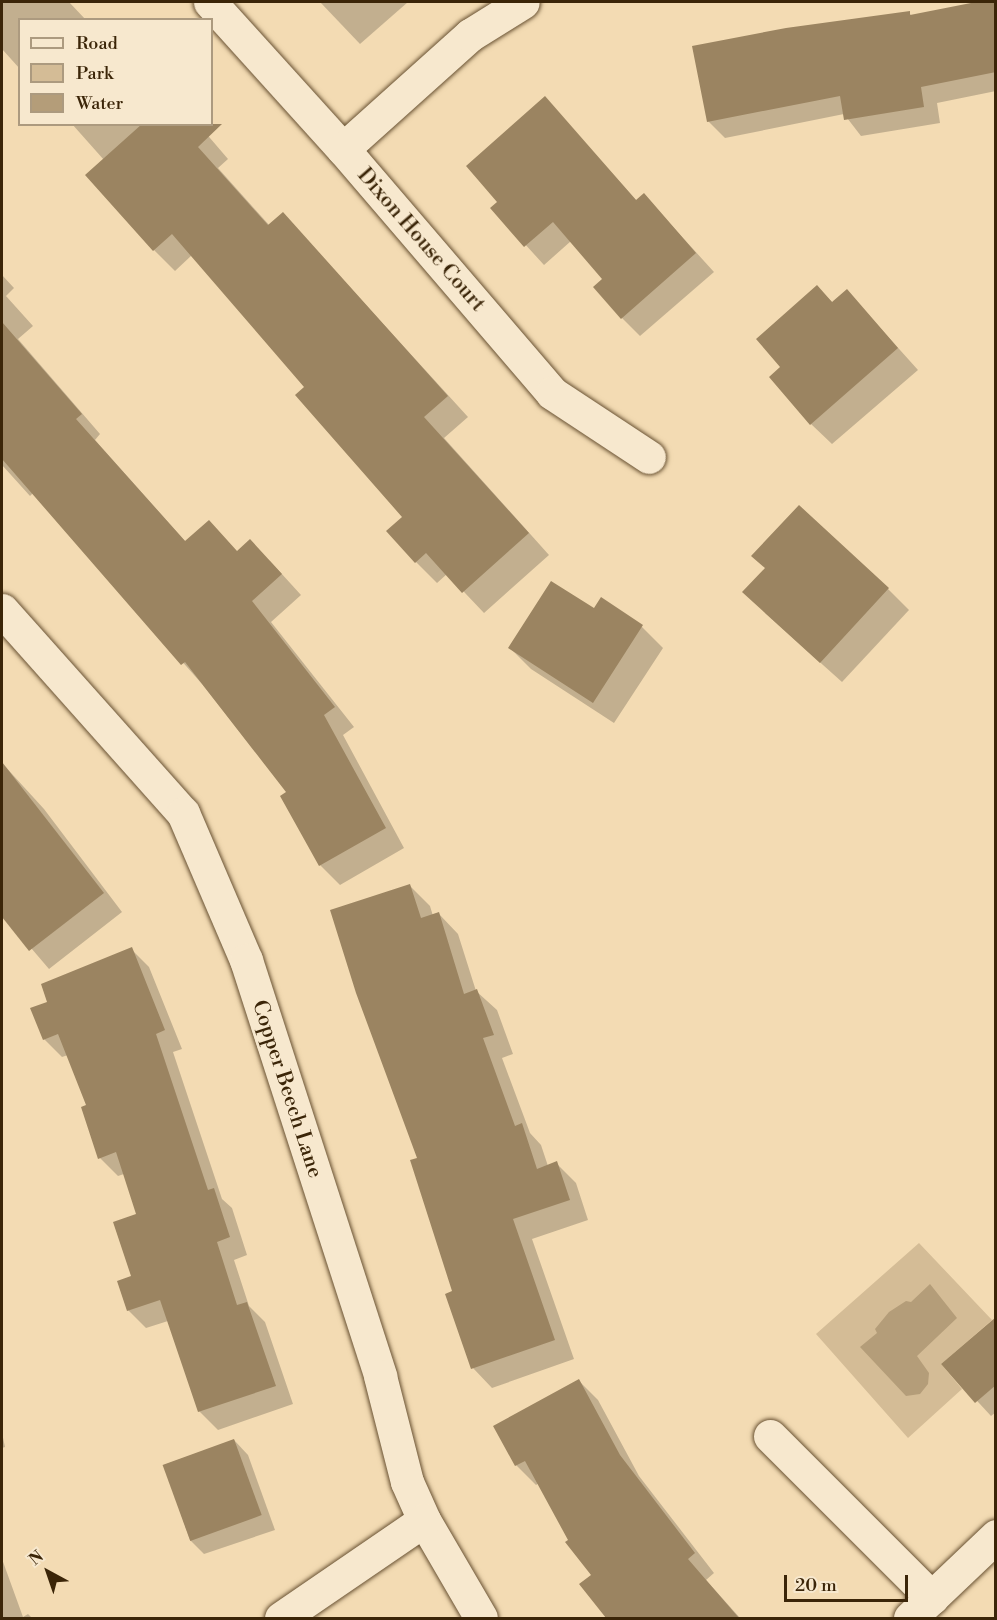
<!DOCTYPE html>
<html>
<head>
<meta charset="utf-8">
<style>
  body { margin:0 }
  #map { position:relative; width:997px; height:1620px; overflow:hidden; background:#f3dbb3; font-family:"Libre Bodoni",serif }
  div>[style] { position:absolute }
  .green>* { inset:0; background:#d4bc96 }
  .water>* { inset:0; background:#b49d79 }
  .shadow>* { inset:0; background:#0003 }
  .building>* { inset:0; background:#9b8461; transform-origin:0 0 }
  .roads { filter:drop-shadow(0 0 2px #695233) drop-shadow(0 0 2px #695233) }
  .minor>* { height:33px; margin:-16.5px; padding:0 16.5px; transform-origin:16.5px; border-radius:16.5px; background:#f7e8ce }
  span { translate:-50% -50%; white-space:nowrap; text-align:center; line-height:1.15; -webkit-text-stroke:5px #f7e8ce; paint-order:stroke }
  .street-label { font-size:21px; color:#3b2508 }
  .frame { position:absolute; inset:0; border:3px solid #3b2508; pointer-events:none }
  .legend { position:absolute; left:18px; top:18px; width:195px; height:108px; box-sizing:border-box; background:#f7e8ce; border:2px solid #ac9a7f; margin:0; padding:8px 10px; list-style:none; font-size:18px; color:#3b2508 }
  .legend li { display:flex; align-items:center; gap:12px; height:30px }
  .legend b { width:30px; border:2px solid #ac9a7f }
  .north { position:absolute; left:18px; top:1542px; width:60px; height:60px; -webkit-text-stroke:4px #f7e8ce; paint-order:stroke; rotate:320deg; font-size:16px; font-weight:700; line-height:24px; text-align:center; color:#3b2508 }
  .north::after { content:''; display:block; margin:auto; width:21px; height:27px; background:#3b2508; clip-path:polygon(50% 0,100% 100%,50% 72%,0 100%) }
  .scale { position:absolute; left:784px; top:1575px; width:124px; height:27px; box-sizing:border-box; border:3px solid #3b2508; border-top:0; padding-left:8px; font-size:18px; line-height:21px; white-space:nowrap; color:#3b2508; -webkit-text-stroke:4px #f7e8ce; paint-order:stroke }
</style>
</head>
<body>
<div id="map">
  <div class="green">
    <div style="clip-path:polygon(919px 1243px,992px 1320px,941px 1364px,962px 1389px,908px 1438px,816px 1334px)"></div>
  </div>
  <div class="water">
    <div style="clip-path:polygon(930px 1284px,957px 1318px,917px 1356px,929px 1373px,928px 1384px,920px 1394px,906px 1396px,860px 1347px,877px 1333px,875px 1329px,889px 1312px,906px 1301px,911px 1302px)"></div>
  </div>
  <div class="shadow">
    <div style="clip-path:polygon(2px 2px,69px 2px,86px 20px,20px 20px,20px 69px,2px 49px)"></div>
    <div style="clip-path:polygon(320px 2px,408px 2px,360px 44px)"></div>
    <div style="clip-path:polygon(996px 2px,996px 91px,937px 103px,940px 123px,861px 136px,844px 114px,725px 138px,708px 121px,909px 13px,912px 16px)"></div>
    <div style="clip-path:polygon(545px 98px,637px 201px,644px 195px,714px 272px,640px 336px,622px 318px,605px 279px,571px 241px,544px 265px,492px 208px,499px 202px)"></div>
    <div style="clip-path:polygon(72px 124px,198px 124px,228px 159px,218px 168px,270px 226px,283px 214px,468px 417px,444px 438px,549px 555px,484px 613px,447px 574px,437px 583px,416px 562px,404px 517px,307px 387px,192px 255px,175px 271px,154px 250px,104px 160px)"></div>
    <div style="clip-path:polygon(2px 275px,14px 288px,6px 296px,33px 326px,18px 339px,100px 434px,95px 440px,186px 542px,270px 561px,301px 595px,271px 622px,354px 727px,343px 735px,404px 848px,340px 885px,320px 865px,288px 793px,202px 684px,33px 493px,30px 496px,2px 465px)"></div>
    <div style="clip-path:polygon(817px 287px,833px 303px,847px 291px,918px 370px,832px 444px,811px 424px,782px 367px)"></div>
    <div style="clip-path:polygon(888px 589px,909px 610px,842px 682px,765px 613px)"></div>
    <div style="clip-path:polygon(601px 599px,642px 627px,663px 648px,614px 723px,531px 669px,510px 648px,595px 610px)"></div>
    <div style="clip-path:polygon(2px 763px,44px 809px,122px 912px,49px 969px,2px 914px,2px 901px,10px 894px,2px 883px)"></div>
    <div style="clip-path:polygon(410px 886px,430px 906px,433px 916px,439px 914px,458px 934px,476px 991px,497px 1010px,513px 1054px,502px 1058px,530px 1133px,541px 1145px,548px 1166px,556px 1163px,576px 1183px,588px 1220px,532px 1239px,574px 1359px,492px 1388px,473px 1368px,419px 1159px)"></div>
    <div style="clip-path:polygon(131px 949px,149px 967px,182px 1049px,173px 1052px,222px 1199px,232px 1208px,247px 1255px,234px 1260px,249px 1306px,265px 1322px,293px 1404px,218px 1430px,199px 1411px,168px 1321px,146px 1328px,128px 1310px,138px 1215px,124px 1174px,118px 1176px,100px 1158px,88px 1106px,68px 1055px,62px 1057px,44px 1039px,49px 1003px)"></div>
    <div style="clip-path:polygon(996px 1326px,996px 1412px,991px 1416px,943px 1364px)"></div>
    <div style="clip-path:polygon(579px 1381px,598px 1400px,639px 1476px,714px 1573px,706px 1580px,740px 1618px,608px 1618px,581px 1584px,593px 1575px,539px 1483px,536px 1485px,516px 1465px,495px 1427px)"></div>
    <div style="clip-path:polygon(2px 1433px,5px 1447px,2px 1448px)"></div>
    <div style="clip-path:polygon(234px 1440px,248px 1455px,275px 1530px,204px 1554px,190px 1540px,164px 1465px)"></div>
    <div style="clip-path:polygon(2px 1559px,23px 1617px,28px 1614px,32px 1618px,2px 1618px)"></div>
  </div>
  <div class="building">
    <div style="clip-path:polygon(976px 2px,996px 2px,996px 72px,921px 87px,924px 107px,844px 120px,840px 96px,707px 122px,692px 46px,786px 28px,910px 11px,910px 15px)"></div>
    <div style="clip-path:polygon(545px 96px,636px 200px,644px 193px,696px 253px,621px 319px,593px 287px,602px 279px,553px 222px,524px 247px,490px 208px,497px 202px,466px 166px)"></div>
    <div style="clip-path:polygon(142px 124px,222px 124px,198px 147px,268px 225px,283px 212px,448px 396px,424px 417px,529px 533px,462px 593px,426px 553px,415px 563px,386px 531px,402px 517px,295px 395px,304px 387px,172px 234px,153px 251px,85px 175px)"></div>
    <div style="clip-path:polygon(817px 285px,832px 302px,847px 289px,898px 348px,810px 425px,769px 377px,780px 367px,756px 339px)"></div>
    <div style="clip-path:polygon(2px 322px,82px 414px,76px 419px,185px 541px,209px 520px,237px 551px,250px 539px,282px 574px,252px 601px,335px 707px,324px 715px,386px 828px,319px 866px,280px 796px,286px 792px,185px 662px,181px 665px,2px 459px)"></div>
    <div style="clip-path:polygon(799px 505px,889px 588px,820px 663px,742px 592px,765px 568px,751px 556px)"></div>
    <div style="clip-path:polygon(551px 581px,594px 608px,601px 597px,643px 625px,593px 703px,508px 648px)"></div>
    <div style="clip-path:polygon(2px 762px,104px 893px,29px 951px,2px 917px)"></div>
    <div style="clip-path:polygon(410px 884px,421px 918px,439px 912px,464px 994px,477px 989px,494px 1035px,483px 1038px,515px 1126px,522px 1123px,537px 1169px,557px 1161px,570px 1200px,513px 1219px,555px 1340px,471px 1369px,445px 1294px,452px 1291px,410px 1160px,417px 1158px,356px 993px,330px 910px)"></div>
    <div style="clip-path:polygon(132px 947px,165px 1030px,156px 1034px,208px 1190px,214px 1188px,230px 1237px,217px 1242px,237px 1305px,247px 1302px,276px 1386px,198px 1412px,160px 1300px,127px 1311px,117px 1281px,131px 1276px,113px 1222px,136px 1214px,116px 1152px,98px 1159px,81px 1107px,86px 1105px,58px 1034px,43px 1040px,30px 1008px,47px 1002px,41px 984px)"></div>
    <div style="clip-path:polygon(996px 1317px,996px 1385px,975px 1403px,941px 1364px)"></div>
    <div style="clip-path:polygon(579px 1379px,620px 1455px,695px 1553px,688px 1559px,739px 1618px,606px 1618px,579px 1584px,591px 1575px,565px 1542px,568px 1540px,525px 1461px,515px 1466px,493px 1426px)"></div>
    <div style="left:234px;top:1439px;width:81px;height:76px;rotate:70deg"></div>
  </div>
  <div class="roads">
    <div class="minor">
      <div style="left:210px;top:2px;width:198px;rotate:47.9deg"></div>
      <div style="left:343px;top:149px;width:321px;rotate:49.4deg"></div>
      <div style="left:552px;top:393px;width:116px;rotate:33.4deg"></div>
      <div style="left:343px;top:149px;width:171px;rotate:-41.9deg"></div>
      <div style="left:470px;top:35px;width:62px;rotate:-31.9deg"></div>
      <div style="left:2px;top:610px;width:272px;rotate:48.3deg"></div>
      <div style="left:183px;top:813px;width:160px;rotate:66.8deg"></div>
      <div style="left:246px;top:960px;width:437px;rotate:72.1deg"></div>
      <div style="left:380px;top:1376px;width:109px;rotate:75.7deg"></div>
      <div style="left:407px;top:1482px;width:42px;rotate:65.9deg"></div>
      <div style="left:424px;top:1520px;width:113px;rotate:59.8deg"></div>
      <div style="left:770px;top:1436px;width:229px;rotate:45deg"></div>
      <div style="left:281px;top:1618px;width:173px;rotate:-34.4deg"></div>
      <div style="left:910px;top:1618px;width:119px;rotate:-43.6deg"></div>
    </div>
  </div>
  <div class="street-label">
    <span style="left:421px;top:240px;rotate:49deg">Dixon House Court</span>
    <span style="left:287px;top:1089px;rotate:72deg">Copper Beech Lane</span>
  </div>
  <div class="frame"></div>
  <ul class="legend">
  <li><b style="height:8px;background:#f7e8ce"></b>Road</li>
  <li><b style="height:16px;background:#d4bc96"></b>Park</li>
  <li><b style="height:16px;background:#b49d79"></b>Water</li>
  </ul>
  <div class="north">N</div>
  <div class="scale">20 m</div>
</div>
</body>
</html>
